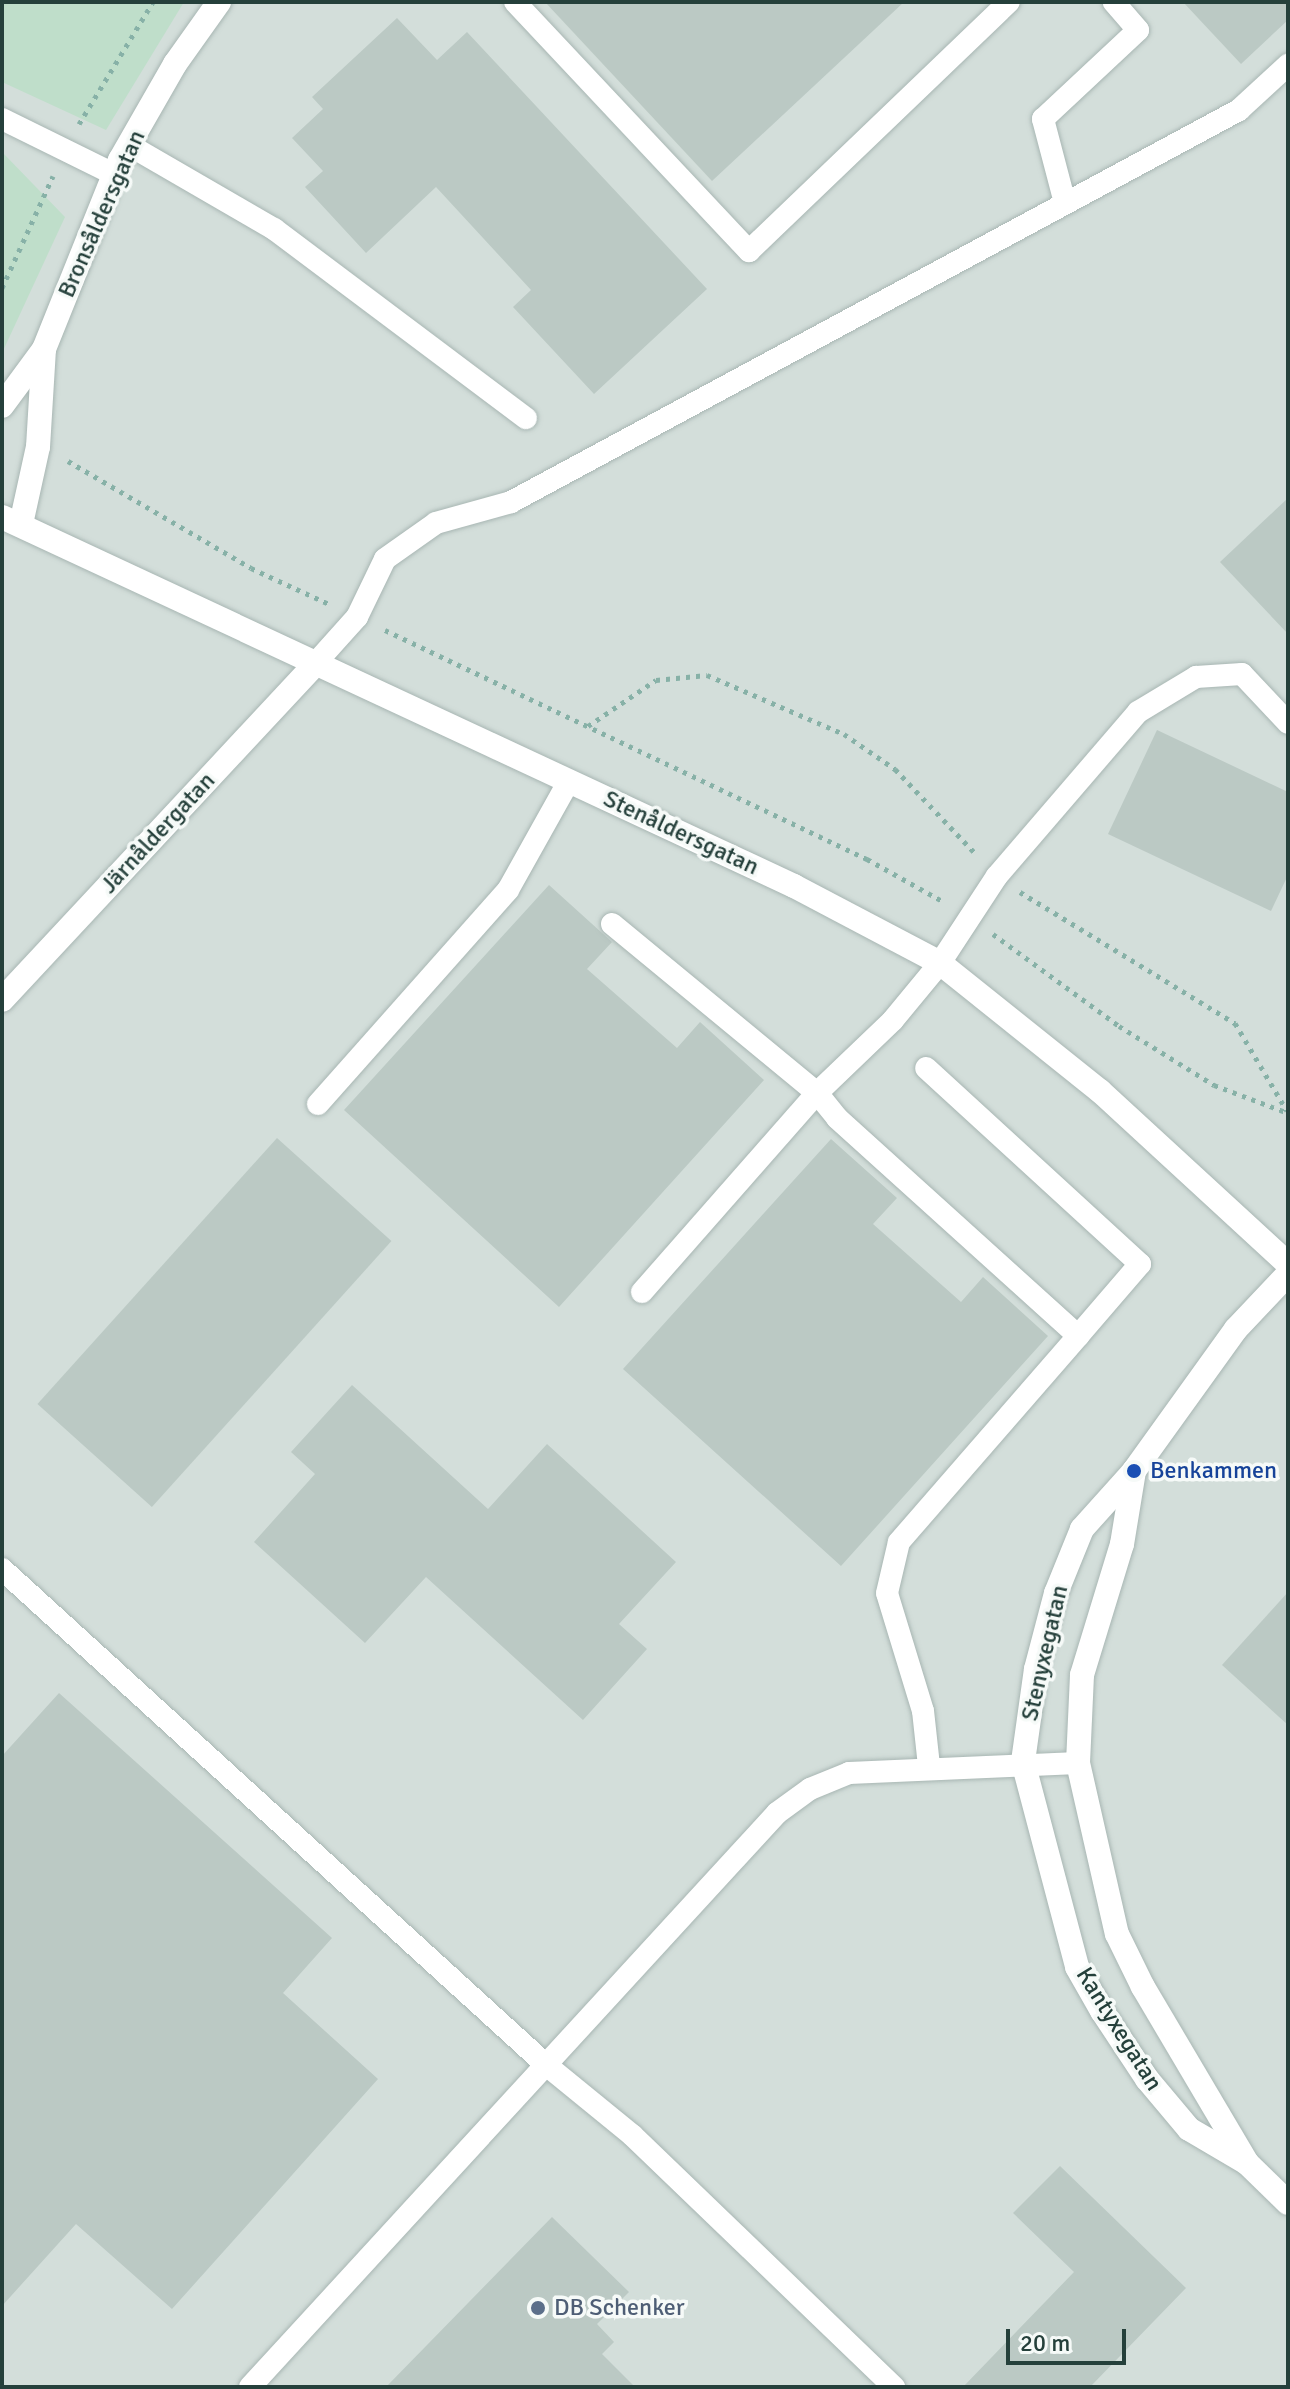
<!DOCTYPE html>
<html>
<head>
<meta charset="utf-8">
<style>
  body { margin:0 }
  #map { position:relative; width:1290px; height:2389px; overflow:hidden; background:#e5eeeb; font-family:Signika,sans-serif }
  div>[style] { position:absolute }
  .built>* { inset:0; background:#d3deda; transform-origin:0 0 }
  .green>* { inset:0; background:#bfdeca }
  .building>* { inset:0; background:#bbc9c4; transform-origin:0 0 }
  .path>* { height:5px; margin-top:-2.5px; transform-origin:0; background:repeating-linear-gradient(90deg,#87b1a7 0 4px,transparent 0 10px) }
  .roads { filter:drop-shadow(0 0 2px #a8b6b3) drop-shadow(0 0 2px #a8b6b3) }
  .service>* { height:22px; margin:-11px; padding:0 11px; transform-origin:11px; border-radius:11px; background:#fff }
  .minor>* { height:24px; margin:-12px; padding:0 12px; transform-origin:12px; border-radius:12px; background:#fff }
  .tertiary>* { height:24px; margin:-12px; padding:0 12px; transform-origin:12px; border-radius:12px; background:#fff }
  .dots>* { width:22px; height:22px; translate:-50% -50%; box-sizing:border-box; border:4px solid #f6faf8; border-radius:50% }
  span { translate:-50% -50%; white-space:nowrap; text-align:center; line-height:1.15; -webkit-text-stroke:7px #f6faf8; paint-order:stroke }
  .street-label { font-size:24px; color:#25403b }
  .transit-label { font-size:24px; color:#164399 }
  .left { translate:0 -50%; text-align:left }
  .service-label { font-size:24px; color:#4e5e75 }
  .frame { position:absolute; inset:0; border:4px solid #25403b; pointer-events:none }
  .scale { position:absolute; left:1006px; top:2329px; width:120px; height:36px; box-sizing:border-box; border:4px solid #25403b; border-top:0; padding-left:10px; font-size:24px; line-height:28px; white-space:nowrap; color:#25403b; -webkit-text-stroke:6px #f6faf8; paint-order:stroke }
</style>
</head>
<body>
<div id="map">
  <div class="built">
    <div style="left:2px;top:2px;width:1286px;height:2385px"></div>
  </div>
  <div class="green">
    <div style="clip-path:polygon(2px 2px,184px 2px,106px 130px,2px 82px)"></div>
    <div style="clip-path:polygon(2px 152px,65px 217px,2px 353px)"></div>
  </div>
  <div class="building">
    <div style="clip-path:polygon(545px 2px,904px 2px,712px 181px)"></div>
    <div style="clip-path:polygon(1183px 2px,1288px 2px,1288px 20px,1241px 64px)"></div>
    <div style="clip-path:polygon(397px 18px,437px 60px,467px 32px,707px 289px,594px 394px,513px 307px,531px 290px,436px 187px,366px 253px,305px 187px,323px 171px,292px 138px,323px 109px,312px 97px)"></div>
    <div style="clip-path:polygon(1288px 498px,1288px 634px,1220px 562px)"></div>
    <div style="clip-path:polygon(1157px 730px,1288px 792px,1288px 875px,1271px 911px,1108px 834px)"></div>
    <div style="clip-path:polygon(549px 885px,612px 942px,587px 969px,677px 1048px,700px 1022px,764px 1080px,559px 1307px,344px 1110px)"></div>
    <div style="left:277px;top:1138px;width:154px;height:358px;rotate:42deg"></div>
    <div style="clip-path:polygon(831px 1139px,897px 1198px,873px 1224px,961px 1302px,983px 1277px,1048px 1336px,841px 1566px,623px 1369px)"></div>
    <div style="clip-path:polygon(352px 1385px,488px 1509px,547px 1444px,676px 1562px,619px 1624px,647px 1649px,583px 1720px,426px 1577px,365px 1643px,254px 1542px,315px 1474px,291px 1452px)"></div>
    <div style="clip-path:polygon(1288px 1592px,1288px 1725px,1222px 1665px)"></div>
    <div style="clip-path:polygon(59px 1693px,332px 1938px,283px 1993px,378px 2079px,172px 2309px,76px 2224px,2px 2306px,2px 1756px)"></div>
    <div style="clip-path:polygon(1060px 2166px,1186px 2288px,1090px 2387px,963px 2387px,1074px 2272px,1013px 2213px)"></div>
    <div style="clip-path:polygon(552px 2217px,629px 2292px,597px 2324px,614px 2342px,602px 2354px,635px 2387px,386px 2387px)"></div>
  </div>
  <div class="path">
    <div style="left:79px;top:124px;width:143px;rotate:-58.8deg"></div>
    <div style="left:2px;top:288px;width:123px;rotate:-65.5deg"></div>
    <div style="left:68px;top:461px;width:212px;rotate:30.3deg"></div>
    <div style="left:251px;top:568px;width:86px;rotate:24.8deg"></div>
    <div style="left:385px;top:630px;width:534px;rotate:25.41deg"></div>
    <div style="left:867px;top:859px;width:88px;rotate:29.2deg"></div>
    <div style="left:588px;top:726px;width:82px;rotate:-34.1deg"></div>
    <div style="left:656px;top:680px;width:51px;rotate:-5.6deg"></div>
    <div style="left:707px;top:675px;width:149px;rotate:23.3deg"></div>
    <div style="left:844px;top:734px;width:62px;rotate:34.5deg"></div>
    <div style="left:895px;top:769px;width:119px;rotate:46.4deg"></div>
    <div style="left:1020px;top:892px;width:252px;rotate:31.4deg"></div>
    <div style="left:1235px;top:1023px;width:102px;rotate:59.4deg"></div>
    <div style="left:993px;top:934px;width:156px;rotate:36.1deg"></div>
    <div style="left:1119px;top:1026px;width:112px;rotate:31.8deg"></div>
    <div style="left:1214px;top:1085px;width:79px;rotate:20.7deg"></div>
  </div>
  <div class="roads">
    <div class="service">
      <div style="left:515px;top:2px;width:342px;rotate:46.8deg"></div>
      <div style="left:749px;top:251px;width:360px;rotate:-43.8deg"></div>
      <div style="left:2px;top:119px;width:125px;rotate:26.2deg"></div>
      <div style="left:129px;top:145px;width:168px;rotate:30.1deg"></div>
      <div style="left:274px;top:229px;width:315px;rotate:36.9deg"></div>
      <div style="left:1065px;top:203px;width:87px;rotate:-104.7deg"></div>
      <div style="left:1043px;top:119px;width:130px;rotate:-43.1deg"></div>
      <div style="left:1138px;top:30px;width:37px;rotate:-131deg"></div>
      <div style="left:313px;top:666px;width:66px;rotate:-48.1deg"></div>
      <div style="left:357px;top:617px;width:64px;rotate:-64.2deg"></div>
      <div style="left:385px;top:559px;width:62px;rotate:-35.2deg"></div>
      <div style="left:436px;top:523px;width:78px;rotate:-15.6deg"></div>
      <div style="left:511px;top:502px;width:827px;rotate:-28.3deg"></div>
      <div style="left:1239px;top:110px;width:67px;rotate:-42.6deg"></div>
      <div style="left:612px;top:924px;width:266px;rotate:39.5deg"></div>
      <div style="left:817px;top:1093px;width:32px;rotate:51deg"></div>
      <div style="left:837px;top:1118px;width:325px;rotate:42.1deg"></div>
      <div style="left:1078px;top:1336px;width:95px;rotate:-49.3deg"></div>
      <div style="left:1140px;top:1264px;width:290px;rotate:-137.5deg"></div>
      <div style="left:318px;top:1104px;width:286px;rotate:-48.4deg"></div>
      <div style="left:508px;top:890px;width:125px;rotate:-60.8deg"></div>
      <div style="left:642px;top:1292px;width:265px;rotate:-48.7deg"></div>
      <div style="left:817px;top:1093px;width:105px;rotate:-43.8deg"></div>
      <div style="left:893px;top:1020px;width:74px;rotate:-50.5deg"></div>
      <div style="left:940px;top:963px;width:104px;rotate:-56.8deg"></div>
      <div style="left:997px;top:876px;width:216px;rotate:-49.3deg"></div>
      <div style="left:1138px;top:712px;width:68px;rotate:-31.1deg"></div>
      <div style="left:1196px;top:677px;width:46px;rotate:-3.7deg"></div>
      <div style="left:1242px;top:674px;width:67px;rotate:46.8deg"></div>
      <div style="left:2px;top:1569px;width:735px;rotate:42.35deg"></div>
      <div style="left:545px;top:2064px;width:112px;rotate:39.2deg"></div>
      <div style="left:632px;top:2135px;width:364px;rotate:43.9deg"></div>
      <div style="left:929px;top:1766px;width:55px;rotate:-96.2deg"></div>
      <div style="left:923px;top:1711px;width:123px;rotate:-107deg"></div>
      <div style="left:887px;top:1593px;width:52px;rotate:-76.8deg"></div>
      <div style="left:899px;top:1542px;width:273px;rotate:-49deg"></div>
      <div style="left:250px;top:2387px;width:779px;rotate:-47.44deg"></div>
      <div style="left:777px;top:1813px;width:41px;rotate:-36deg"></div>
      <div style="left:810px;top:1789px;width:42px;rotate:-22.3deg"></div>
      <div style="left:849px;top:1773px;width:229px;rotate:-2.5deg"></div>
    </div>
    <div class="minor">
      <div style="left:2px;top:406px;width:71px;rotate:-53.6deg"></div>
      <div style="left:44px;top:349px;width:204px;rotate:-68.1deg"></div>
      <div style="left:120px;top:160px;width:111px;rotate:-60.2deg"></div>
      <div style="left:175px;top:64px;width:76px;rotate:-54.6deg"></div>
      <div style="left:2px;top:517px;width:874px;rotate:24.98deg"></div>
      <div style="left:794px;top:886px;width:165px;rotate:27.8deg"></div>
      <div style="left:940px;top:963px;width:205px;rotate:38.7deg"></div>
      <div style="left:1100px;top:1091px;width:255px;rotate:42.6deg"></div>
      <div style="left:21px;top:524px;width:79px;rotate:-77.6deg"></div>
      <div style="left:38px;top:447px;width:98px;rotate:-86.5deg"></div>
      <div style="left:2px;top:1000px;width:456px;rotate:-47deg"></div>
    </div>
    <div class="tertiary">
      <div style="left:1288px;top:1274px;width:76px;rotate:133.4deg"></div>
      <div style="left:1236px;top:1329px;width:175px;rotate:125.7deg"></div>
      <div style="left:1134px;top:1471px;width:78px;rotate:131.9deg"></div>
      <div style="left:1082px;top:1529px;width:69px;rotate:112.1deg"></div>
      <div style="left:1056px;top:1593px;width:79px;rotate:104.7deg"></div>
      <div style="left:1036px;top:1669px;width:94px;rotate:98deg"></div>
      <div style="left:1023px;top:1762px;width:212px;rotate:75.2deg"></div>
      <div style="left:1077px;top:1967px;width:51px;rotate:60.4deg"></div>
      <div style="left:1102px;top:2011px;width:82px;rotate:56.5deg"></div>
      <div style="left:1147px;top:2079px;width:65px;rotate:50deg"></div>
      <div style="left:1189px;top:2129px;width:67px;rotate:30.4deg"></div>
      <div style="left:1247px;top:2163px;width:57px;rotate:44.3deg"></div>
      <div style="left:1134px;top:1471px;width:74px;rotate:99.3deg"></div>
      <div style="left:1122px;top:1544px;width:137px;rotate:107deg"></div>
      <div style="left:1082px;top:1675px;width:88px;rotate:92.6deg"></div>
      <div style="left:1078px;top:1763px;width:175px;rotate:77.2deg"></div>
      <div style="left:1117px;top:1934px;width:59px;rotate:63.9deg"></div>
      <div style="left:1143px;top:1987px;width:204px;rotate:59.4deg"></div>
    </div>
  </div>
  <div class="dots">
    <div style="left:1134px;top:1471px;background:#1a4fb4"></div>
    <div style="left:538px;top:2308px;background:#5c6f8a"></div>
  </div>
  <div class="street-label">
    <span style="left:102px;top:214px;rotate:-66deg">Bronsåldersgatan</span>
    <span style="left:158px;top:833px;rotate:-47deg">Järnåldergatan</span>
    <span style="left:681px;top:833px;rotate:25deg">Stenåldersgatan</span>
    <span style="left:1045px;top:1653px;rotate:-77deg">Stenyxegatan</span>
    <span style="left:1119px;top:2029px;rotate:58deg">Kantyxegatan</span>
  </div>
  <div class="transit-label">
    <span class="left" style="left:1150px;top:1471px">Benkammen</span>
  </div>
  <div class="service-label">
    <span class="left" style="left:554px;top:2308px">DB Schenker</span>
  </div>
  <div class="frame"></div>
  <div class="scale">20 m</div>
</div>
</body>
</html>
